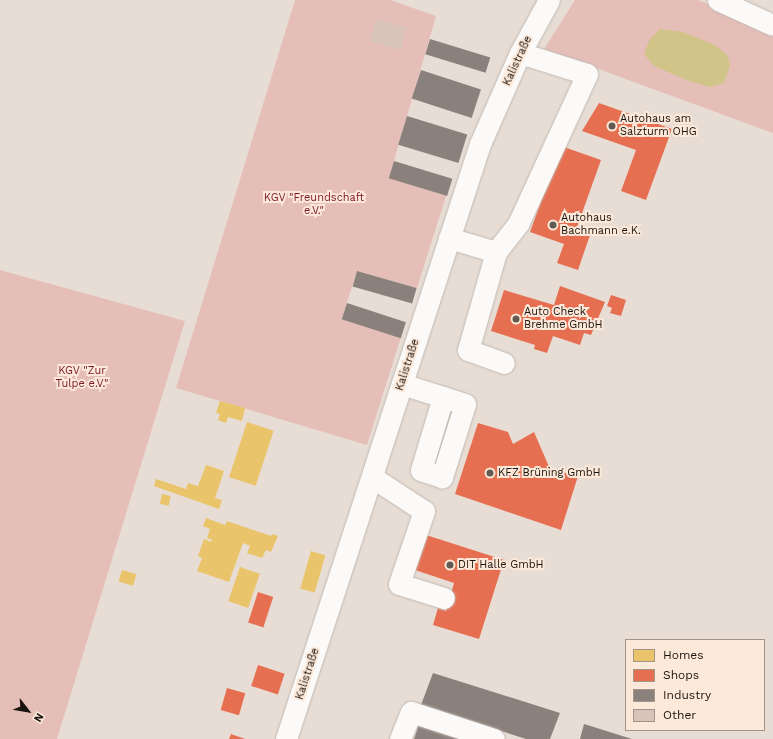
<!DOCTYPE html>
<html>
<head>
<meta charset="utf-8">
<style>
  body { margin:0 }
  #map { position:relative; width:773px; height:739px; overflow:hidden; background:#e8ddd4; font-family:"Work Sans",sans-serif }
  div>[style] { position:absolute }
  .green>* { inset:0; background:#e5beb8 }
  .water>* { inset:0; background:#d1c488 }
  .homes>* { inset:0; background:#e9c46a; transform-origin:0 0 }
  .shops>* { inset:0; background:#e76f51; transform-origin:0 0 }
  .industry>* { inset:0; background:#8a817c; transform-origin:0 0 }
  .building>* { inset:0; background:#d8c4ba; transform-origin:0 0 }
  .roads { filter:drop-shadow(0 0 1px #c2bab3) drop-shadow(0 0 1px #c2bab3) }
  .minor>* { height:21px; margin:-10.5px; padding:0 10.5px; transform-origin:10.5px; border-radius:10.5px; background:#fcfaf9 }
  .dots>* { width:11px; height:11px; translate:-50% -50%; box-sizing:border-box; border:2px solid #fde9d9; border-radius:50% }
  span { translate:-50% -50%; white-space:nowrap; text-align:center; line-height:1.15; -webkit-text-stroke:4px #fde9d9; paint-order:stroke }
  .street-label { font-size:11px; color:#1b140e }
  .poi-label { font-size:11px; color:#1b140e }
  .left { translate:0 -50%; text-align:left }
  .park-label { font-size:11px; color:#7c1824 }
  .legend { position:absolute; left:625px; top:639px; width:140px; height:92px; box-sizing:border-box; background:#fde9d9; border:1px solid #a39488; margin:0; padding:5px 7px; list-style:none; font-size:12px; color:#1b140e }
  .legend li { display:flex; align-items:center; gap:8px; height:20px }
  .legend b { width:20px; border:1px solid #a39488 }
  .north { position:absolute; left:8px; top:691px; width:40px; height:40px; -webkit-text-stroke:3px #fde9d9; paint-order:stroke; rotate:121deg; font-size:11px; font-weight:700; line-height:16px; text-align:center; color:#1b140e }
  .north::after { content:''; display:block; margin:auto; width:14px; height:18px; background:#1b140e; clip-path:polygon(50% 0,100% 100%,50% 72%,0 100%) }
</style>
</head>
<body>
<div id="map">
  <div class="green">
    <div style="clip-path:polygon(295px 0,390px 0,436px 16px,389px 178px,446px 196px,417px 288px,357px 271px,342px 318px,401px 337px,367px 445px,176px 388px)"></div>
    <div style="clip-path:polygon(575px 0,698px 0,773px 30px,773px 133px,544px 49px)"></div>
    <div style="clip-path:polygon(0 270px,185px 321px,57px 739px,0 739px)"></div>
  </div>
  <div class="water">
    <div style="clip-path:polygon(660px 29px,683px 32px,715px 45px,728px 56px,730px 66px,724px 83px,710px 87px,689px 81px,654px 66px,644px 54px,650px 39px)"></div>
  </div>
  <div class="homes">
    <div style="clip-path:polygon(220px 401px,245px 408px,242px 421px,228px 417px,226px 423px,218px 420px,220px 414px,216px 413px)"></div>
    <div style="left:247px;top:422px;width:28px;height:58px;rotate:18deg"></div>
    <div style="clip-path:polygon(206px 465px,224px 471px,215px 498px,222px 500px,219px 509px,154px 486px,156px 479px,186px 489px,188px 483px,198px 486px)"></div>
    <div style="left:162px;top:494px;width:9px;height:10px;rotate:13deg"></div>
    <div style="clip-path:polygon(206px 518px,225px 525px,227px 521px,271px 536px,272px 534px,278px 536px,271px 552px,266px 550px,262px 558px,247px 553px,250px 546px,243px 543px,229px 582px,197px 571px,202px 558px,198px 556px,204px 539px,211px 542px,212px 540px,207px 538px,210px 529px,203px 526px)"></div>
    <div style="left:311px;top:551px;width:15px;height:39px;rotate:16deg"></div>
    <div style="left:240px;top:567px;width:21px;height:36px;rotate:19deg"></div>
    <div style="left:122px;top:570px;width:15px;height:12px;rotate:16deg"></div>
  </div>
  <div class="shops">
    <div style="clip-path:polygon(599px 103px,672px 129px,646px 200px,621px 191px,636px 150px,582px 131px)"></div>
    <div style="clip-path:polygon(561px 146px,601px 160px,576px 230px,590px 235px,578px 270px,557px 263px,564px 244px,530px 232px)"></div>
    <div style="clip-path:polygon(560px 286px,605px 302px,591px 335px,584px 333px,580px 345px,553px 336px,547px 353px,534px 349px,535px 345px,491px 331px,504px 290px,554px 305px)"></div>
    <div style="clip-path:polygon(611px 295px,626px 300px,621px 316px,610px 313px,612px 308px,607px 306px)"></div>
    <div style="clip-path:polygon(478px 423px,508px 432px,513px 444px,534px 432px,550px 469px,578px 476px,561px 530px,455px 494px)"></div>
    <div style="clip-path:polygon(423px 534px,504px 560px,479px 639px,433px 625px,438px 608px,446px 611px,454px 583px,412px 569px)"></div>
    <div style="left:258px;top:592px;width:16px;height:32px;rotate:18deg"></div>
    <div style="left:258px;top:665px;width:28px;height:22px;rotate:18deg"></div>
    <div style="left:227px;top:688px;width:19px;height:23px;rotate:16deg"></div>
    <div style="clip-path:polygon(231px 734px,245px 739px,229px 739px)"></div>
  </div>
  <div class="industry">
    <div style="left:430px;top:39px;width:63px;height:16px;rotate:17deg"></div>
    <div style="left:421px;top:70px;width:63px;height:30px;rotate:18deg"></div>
    <div style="left:407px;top:116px;width:63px;height:30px;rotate:17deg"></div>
    <div style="left:394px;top:161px;width:61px;height:18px;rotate:17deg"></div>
    <div style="left:357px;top:271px;width:62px;height:16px;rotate:16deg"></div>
    <div style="left:347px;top:303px;width:62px;height:17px;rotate:18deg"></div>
    <div style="clip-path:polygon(433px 673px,560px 713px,550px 739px,526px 739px,421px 705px)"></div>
    <div style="clip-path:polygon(420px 721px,473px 739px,414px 739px)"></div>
    <div style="clip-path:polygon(584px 724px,632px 739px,580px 739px)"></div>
  </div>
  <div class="building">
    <div style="left:376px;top:19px;width:32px;height:23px;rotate:16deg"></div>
  </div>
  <div class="roads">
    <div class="minor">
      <div style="left:718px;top:0;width:60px;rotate:24.4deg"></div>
      <div style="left:449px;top:238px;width:49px;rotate:16.6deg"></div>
      <div style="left:496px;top:252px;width:36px;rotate:-52deg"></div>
      <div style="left:518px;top:224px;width:165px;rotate:-65.3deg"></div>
      <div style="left:587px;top:74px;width:70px;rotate:-162.6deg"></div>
      <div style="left:496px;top:252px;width:102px;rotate:105.9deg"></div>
      <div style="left:468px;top:350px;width:38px;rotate:20deg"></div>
      <div style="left:402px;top:384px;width:43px;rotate:17.6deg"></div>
      <div style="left:443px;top:397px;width:23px;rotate:18deg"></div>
      <div style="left:465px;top:404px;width:77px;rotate:107.5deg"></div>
      <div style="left:442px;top:477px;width:22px;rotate:-162deg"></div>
      <div style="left:421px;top:470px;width:76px;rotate:-73.2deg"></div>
      <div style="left:372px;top:477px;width:62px;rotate:33.2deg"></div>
      <div style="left:424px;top:511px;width:77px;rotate:108.9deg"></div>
      <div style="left:399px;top:584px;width:47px;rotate:17.3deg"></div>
      <div style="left:286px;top:739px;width:626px;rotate:-71.94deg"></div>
      <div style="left:480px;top:144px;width:99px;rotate:-66.3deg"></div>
      <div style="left:520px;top:53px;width:60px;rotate:-61.3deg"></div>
      <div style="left:400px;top:739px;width:29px;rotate:-68deg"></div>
      <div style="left:411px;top:712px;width:87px;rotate:18deg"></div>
    </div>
  </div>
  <div class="dots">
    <div style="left:612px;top:126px;background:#635a53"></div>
    <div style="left:553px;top:225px;background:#635a53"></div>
    <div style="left:516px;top:319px;background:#635a53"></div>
    <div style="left:490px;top:473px;background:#635a53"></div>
    <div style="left:450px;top:565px;background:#635a53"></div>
  </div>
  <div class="street-label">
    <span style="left:518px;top:61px;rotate:-65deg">Kalistraße</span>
    <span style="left:408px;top:365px;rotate:-72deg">Kalistraße</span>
    <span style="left:308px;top:674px;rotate:-72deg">Kalistraße</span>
  </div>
  <div class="poi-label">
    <span class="left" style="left:620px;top:126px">Autohaus am<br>Salzturm OHG</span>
    <span class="left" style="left:561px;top:225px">Autohaus<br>Bachmann e.K.</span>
    <span class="left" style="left:524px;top:319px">Auto Check<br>Brehme GmbH</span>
    <span class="left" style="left:498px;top:473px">KFZ Brüning GmbH</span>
    <span class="left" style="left:458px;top:565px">DIT Halle GmbH</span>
  </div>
  <div class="park-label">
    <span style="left:314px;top:205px">KGV "Freundschaft<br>e.V."</span>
    <span style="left:82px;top:378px">KGV "Zur<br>Tulpe e.V."</span>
  </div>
  <ul class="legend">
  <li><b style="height:11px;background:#e9c46a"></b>Homes</li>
  <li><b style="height:11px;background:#e76f51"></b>Shops</li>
  <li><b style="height:11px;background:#8a817c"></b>Industry</li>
  <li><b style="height:11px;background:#d8c4ba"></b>Other</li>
  </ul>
  <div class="north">N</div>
</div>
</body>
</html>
